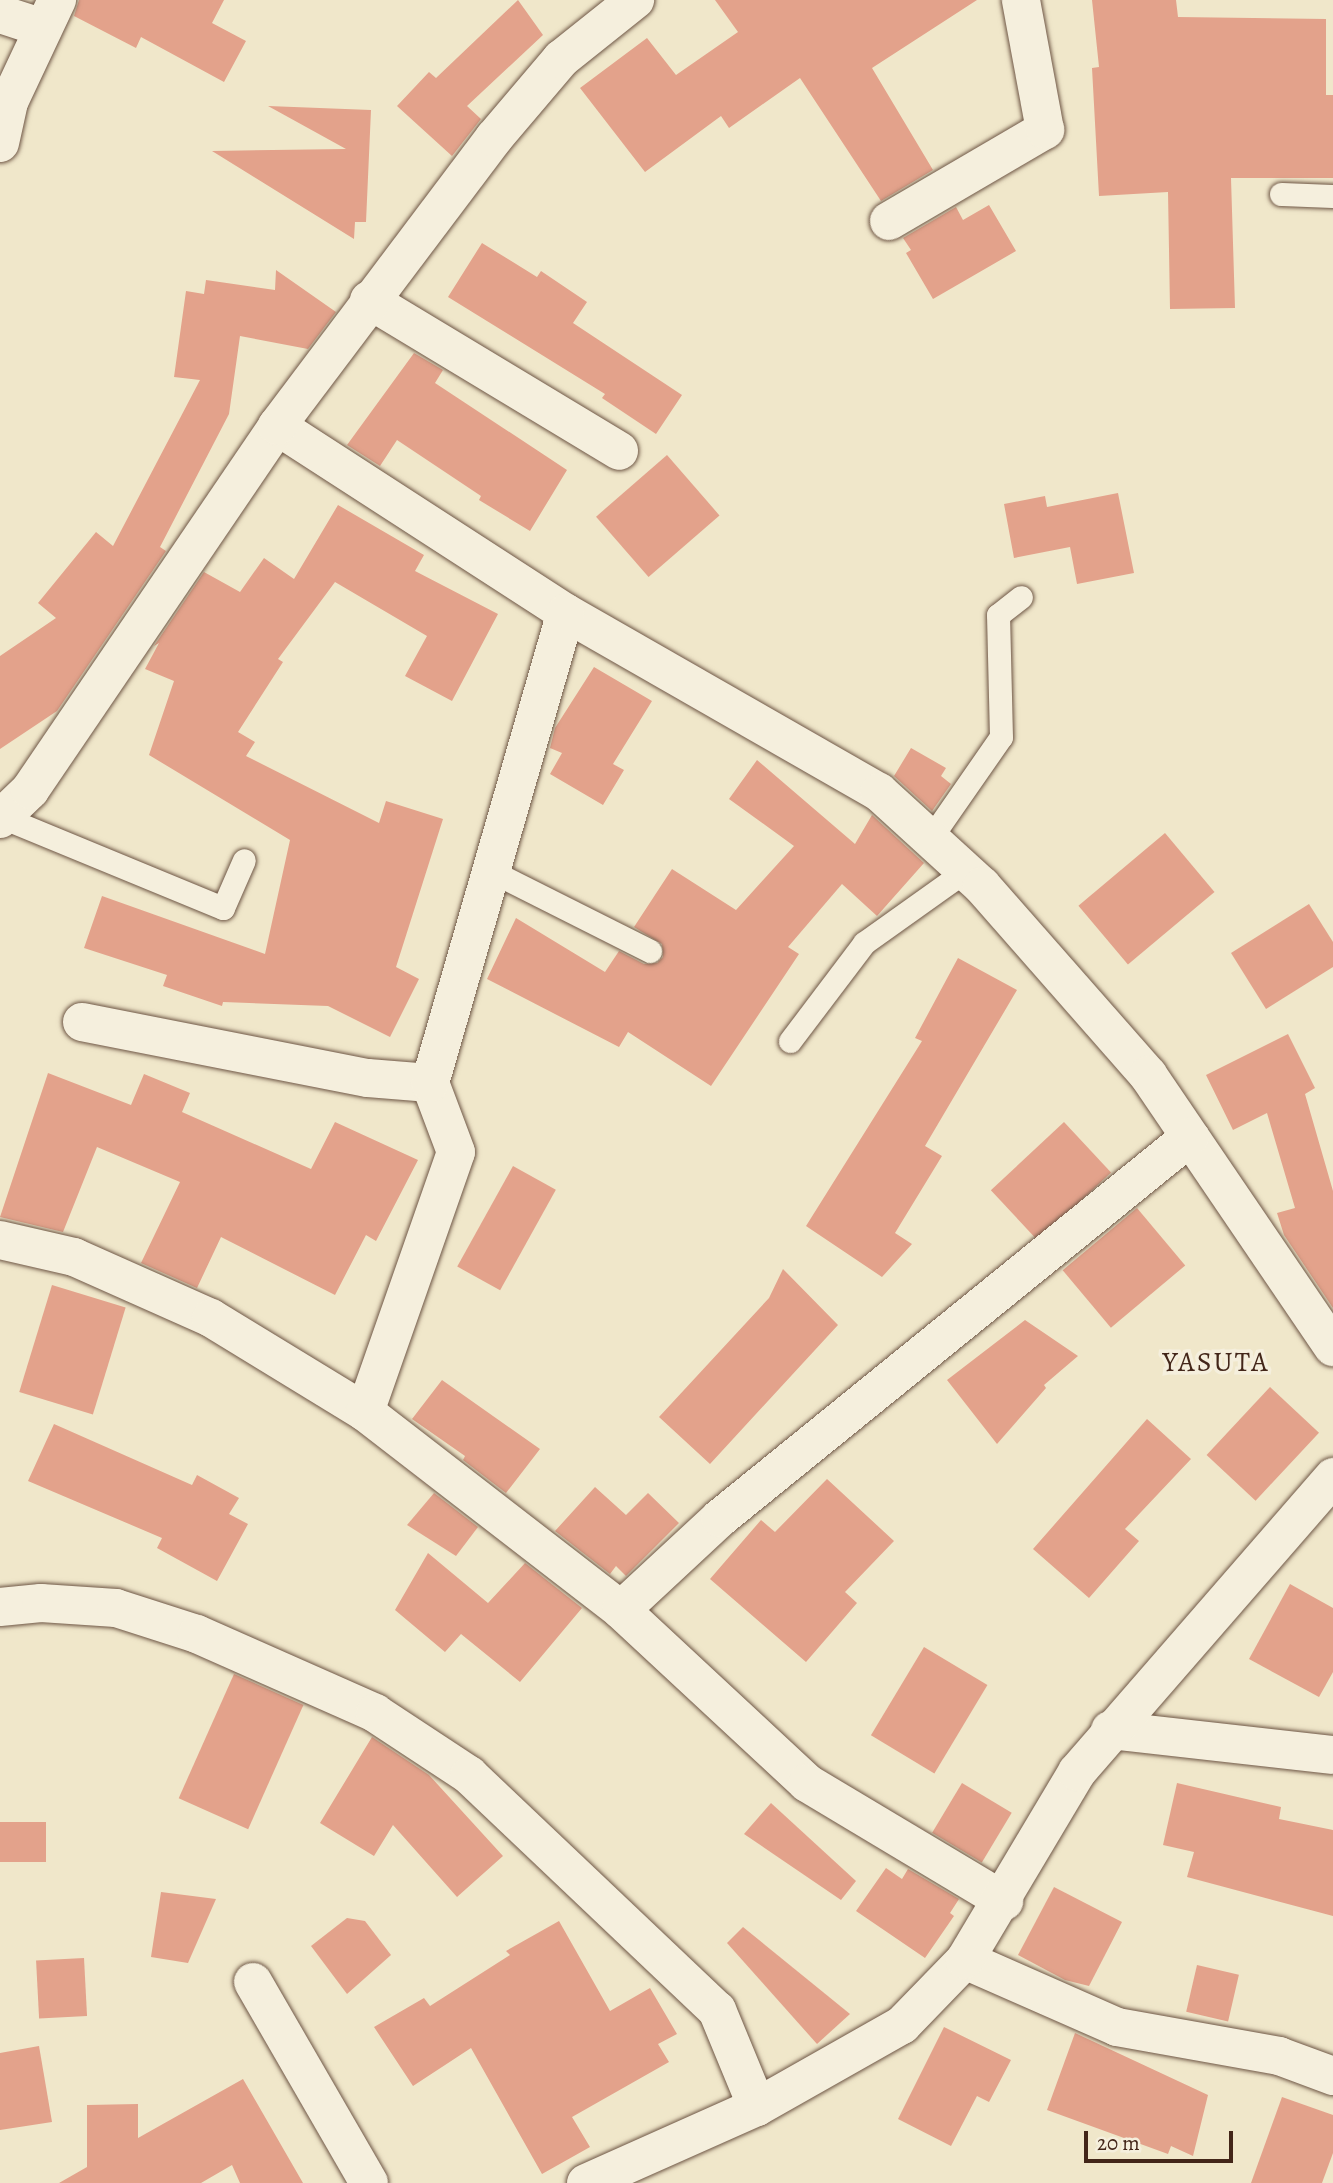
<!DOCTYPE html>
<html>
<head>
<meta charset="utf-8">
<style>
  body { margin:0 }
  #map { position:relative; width:1333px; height:2183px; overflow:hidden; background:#f0e7ca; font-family:Alegreya,serif }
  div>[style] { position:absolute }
  .building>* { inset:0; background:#e3a28b; transform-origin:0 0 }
  .roads { filter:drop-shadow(0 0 2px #6e5645) drop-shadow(0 0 2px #6e5645) }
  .lane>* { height:23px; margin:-11.5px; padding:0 11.5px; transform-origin:11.5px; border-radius:11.5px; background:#f5efdd }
  .street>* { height:38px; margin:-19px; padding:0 19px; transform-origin:19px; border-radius:19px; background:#f5efdd }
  span { translate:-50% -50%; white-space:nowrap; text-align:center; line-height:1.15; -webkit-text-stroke:7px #f5efdd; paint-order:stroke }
  .quarter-label { font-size:28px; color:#432619; letter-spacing:2px }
  .scale { position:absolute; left:1084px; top:2131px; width:149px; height:32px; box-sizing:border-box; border:4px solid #432619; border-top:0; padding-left:9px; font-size:21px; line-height:24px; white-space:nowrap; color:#432619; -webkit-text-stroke:5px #f5efdd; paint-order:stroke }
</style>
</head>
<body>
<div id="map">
  <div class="building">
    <div style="clip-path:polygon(79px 0,224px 0,212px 23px,246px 41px,224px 82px,141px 37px,136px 48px,74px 16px)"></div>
    <div style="clip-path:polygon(518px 0,543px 35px,467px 106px,481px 119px,452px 156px,397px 106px,429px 72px,436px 78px)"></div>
    <div style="clip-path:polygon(715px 0,977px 0,872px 68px,933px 170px,881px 201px,800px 78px,729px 128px,721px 116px,645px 172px,580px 88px,647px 38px,676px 75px,738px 32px)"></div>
    <div style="clip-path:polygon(1092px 0,1176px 0,1178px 17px,1326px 19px,1326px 95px,1333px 95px,1333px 178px,1231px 178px,1235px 308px,1170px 309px,1168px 192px,1099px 196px,1092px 68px,1099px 67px)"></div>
    <div style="clip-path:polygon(268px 106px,371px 110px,366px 222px,355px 222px,354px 239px,212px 151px,346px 149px)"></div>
    <div style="clip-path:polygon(989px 205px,1016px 251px,933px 299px,906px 253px,911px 250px,903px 238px,956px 207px,963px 220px)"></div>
    <div style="clip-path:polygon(482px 243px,537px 277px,541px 271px,587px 302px,573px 323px,682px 395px,656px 434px,602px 398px,605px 394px,448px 297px)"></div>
    <div style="clip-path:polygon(276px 270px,336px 312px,308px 349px,240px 336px,229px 414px,160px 547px,166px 551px,57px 711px,0 749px,0 656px,56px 618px,38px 603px,96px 532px,113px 546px,200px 380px,174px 377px,186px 291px,204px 294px,206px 280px,275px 290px)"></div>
    <div style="clip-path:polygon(414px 353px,443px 370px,435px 383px,567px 470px,530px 531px,479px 500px,481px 496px,397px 440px,380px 466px,347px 445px)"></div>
    <div style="left:667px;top:455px;width:80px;height:94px;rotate:49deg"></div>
    <div style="clip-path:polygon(1118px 493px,1134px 573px,1077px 584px,1070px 547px,1014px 558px,1004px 504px,1045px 496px,1047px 507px)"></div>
    <div style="clip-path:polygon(338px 505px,424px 555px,415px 571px,498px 614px,452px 701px,405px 676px,427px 636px,335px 582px,278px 659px,283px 662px,238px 732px,255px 742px,246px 756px,379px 823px,386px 801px,443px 819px,396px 967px,419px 979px,390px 1037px,328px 1006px,223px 1002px,222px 1006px,163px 986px,167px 975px,84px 948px,102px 896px,265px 954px,290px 840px,149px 755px,174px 681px,145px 669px,159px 643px,154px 646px,204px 572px,240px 592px,264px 558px,294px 579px)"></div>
    <div style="clip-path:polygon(594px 667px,652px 701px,613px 764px,624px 770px,603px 805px,550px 774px,562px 753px,550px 748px,555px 728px)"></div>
    <div style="clip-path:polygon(911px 748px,946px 768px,941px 776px,951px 784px,932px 811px,894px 776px)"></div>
    <div style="clip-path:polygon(757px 760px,855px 844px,872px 815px,924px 863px,877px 916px,842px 884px,788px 947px,799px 954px,711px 1086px,628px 1032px,619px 1047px,487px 979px,516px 918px,605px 972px,619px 951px,644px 964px,657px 963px,663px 957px,662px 944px,634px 927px,672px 869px,736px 910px,794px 846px,729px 799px)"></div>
    <div style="left:1165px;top:833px;width:77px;height:113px;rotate:50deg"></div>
    <div style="clip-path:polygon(1309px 904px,1333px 942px,1333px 967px,1266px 1009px,1231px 953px)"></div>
    <div style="clip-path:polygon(958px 958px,1017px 990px,925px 1146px,942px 1156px,895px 1233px,912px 1244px,882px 1277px,806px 1226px,922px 1041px,915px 1038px)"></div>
    <div style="clip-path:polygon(1288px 1034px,1315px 1088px,1305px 1094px,1333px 1191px,1333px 1308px,1284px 1235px,1277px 1213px,1295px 1208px,1267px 1113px,1233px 1130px,1206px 1075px)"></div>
    <div style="clip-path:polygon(48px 1073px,131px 1105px,144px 1074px,190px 1093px,182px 1112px,311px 1169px,335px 1122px,418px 1160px,376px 1241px,366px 1235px,335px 1295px,221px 1237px,197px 1288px,141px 1263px,180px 1182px,97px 1147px,63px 1232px,0 1217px)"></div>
    <div style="left:1064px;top:1122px;width:69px;height:100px;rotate:47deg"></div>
    <div style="left:513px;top:1166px;width:49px;height:115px;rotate:29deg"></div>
    <div style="left:1137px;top:1208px;width:75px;height:97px;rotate:50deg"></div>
    <div style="clip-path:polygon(783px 1269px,838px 1325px,710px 1464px,659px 1417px,769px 1298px)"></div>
    <div style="left:52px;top:1285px;width:77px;height:112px;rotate:17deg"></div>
    <div style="clip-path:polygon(1025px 1320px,1078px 1356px,1044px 1385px,1046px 1388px,997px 1444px,947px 1380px)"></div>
    <div style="clip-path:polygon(442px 1380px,540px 1449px,506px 1493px,463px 1460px,465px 1456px,412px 1419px)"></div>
    <div style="left:1270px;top:1387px;width:67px;height:93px;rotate:43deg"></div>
    <div style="clip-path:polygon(1147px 1419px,1191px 1459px,1125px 1529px,1139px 1541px,1089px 1598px,1033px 1549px)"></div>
    <div style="clip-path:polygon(54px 1424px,192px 1485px,197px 1475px,239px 1498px,229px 1514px,248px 1524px,217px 1581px,157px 1548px,162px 1538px,28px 1481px)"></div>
    <div style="clip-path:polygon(827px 1479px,894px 1541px,845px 1592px,857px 1603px,806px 1662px,710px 1579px,761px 1520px,775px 1532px)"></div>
    <div style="clip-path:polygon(595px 1487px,626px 1515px,648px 1493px,679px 1523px,626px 1576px,616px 1566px,610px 1574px,555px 1531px)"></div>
    <div style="clip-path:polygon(434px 1493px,478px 1527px,456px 1556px,407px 1525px)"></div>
    <div style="clip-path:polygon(428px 1553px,488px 1603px,525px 1563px,582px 1608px,520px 1682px,461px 1634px,445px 1652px,395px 1610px)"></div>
    <div style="clip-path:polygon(1290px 1584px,1333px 1608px,1333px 1672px,1319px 1697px,1249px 1659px)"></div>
    <div style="left:924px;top:1647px;width:74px;height:103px;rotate:31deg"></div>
    <div style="left:234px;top:1674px;width:76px;height:136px;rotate:24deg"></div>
    <div style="clip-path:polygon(372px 1737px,429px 1775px,503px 1856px,457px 1897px,393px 1825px,374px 1856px,320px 1823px)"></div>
    <div style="left:962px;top:1783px;width:58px;height:58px;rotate:31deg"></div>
    <div style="clip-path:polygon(1177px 1783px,1281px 1807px,1279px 1819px,1333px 1830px,1333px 1916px,1187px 1877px,1194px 1852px,1163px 1845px)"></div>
    <div style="clip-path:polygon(771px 1803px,856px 1881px,841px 1900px,744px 1834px)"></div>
    <div style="left:0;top:1822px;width:46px;height:40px"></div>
    <div style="clip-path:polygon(886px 1868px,902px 1879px,908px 1869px,959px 1899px,950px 1913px,954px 1916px,925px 1958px,856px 1911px)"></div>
    <div style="clip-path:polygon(1054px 1887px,1122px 1922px,1089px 1986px,1065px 1980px,1018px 1955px)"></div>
    <div style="clip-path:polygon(161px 1892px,216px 1899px,188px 1963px,151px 1957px)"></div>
    <div style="clip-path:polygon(347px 1918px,365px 1921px,391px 1955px,347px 1994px,311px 1946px)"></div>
    <div style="clip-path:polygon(559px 1921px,610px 2011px,650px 1988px,677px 2034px,658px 2044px,669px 2062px,572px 2117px,590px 2147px,542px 2174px,471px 2048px,413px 2086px,374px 2027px,424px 1998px,430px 2006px,510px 1955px,506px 1951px)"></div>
    <div style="clip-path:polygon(743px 1927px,850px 2014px,817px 2044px,727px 1943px)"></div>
    <div style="left:84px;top:1958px;width:58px;height:48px;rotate:87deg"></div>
    <div style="left:1197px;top:1965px;width:43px;height:48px;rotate:13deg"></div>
    <div style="clip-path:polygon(944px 2027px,1011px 2060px,989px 2102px,977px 2096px,951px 2146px,898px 2119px)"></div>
    <div style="clip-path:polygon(1075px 2033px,1208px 2095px,1193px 2156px,1171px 2146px,1168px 2154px,1047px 2110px)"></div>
    <div style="clip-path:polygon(39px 2046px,52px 2122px,0 2130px,0 2053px)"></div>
    <div style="clip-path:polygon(243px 2079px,303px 2183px,240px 2183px,232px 2165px,201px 2183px,59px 2183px,87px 2167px,87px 2105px,138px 2104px,138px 2138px)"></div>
    <div style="clip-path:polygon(1282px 2097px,1333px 2115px,1333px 2153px,1322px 2183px,1251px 2183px)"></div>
  </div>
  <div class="roads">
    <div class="lane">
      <div style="left:1281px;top:194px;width:52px;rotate:2.2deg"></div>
      <div style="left:2px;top:817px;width:239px;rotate:22.4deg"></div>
      <div style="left:223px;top:908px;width:52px;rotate:-66.4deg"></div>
      <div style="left:930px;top:839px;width:124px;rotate:-55.2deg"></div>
      <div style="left:1001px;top:737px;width:122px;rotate:-91.4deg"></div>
      <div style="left:998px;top:615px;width:29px;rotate:-38deg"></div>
      <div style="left:491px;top:871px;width:178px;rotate:26.7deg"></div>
      <div style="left:790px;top:1041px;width:123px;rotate:-52.9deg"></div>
      <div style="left:864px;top:943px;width:124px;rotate:-35.5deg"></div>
    </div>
    <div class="street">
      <div style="left:0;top:14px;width:45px;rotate:18deg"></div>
      <div style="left:0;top:143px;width:42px;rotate:-77.6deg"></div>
      <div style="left:9px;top:102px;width:113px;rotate:-64.8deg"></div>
      <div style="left:889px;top:221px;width:181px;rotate:-30.3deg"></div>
      <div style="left:1045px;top:130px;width:132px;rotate:-100.5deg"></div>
      <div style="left:369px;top:300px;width:292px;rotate:31.1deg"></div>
      <div style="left:277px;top:426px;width:344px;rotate:32.9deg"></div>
      <div style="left:566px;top:613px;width:361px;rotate:29.8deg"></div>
      <div style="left:879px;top:792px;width:139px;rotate:42.4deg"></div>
      <div style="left:982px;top:886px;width:252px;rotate:48.7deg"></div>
      <div style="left:1148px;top:1075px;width:329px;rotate:55.8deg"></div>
      <div style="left:0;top:819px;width:42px;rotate:-44deg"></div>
      <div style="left:30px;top:790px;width:440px;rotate:-55.8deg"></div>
      <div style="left:277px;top:426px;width:361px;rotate:-53deg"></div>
      <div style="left:494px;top:138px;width:104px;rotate:-49.7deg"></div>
      <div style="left:561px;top:59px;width:95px;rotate:-38.6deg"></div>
      <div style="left:82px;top:1022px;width:291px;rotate:11.1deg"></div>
      <div style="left:368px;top:1078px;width:62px;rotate:4.6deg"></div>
      <div style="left:0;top:1240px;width:76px;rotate:12.9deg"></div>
      <div style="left:74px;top:1257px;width:150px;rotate:24deg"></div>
      <div style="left:211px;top:1318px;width:180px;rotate:31.4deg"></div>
      <div style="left:365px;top:1412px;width:324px;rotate:37.7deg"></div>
      <div style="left:621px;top:1610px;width:254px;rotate:42.9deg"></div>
      <div style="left:807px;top:1783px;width:230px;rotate:30.9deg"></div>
      <div style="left:365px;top:1412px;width:275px;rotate:-70.7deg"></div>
      <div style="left:456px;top:1152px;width:74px;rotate:-110.6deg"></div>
      <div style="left:430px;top:1083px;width:489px;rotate:-73.9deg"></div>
      <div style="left:0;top:1607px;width:41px;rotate:-5.6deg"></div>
      <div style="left:41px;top:1603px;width:75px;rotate:3.8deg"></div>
      <div style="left:116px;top:1608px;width:85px;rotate:17.8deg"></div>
      <div style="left:197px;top:1634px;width:195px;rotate:23.9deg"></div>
      <div style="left:375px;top:1713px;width:113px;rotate:33.4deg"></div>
      <div style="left:469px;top:1775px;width:342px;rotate:43.5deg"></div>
      <div style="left:717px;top:2010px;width:105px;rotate:67.6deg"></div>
      <div style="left:621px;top:1610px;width:135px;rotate:-42.9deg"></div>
      <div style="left:720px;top:1518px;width:605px;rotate:-39.03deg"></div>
      <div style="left:1110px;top:1730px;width:224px;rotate:6.4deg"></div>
      <div style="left:965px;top:1960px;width:166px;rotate:23.8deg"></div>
      <div style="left:1117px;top:2027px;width:165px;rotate:10.1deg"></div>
      <div style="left:1279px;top:2056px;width:58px;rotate:20.3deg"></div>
      <div style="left:253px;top:1982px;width:232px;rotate:60deg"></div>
      <div style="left:586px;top:2183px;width:187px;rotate:-24deg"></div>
      <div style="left:757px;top:2107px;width:167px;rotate:-29.5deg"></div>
      <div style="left:902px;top:2025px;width:91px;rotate:-45.9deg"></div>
      <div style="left:965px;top:1960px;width:219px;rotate:-59.2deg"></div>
      <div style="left:1077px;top:1772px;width:391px;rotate:-49deg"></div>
    </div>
  </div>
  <div class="quarter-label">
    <span style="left:1216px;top:1362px">YASUTA</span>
  </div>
  <div class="scale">20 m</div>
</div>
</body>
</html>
